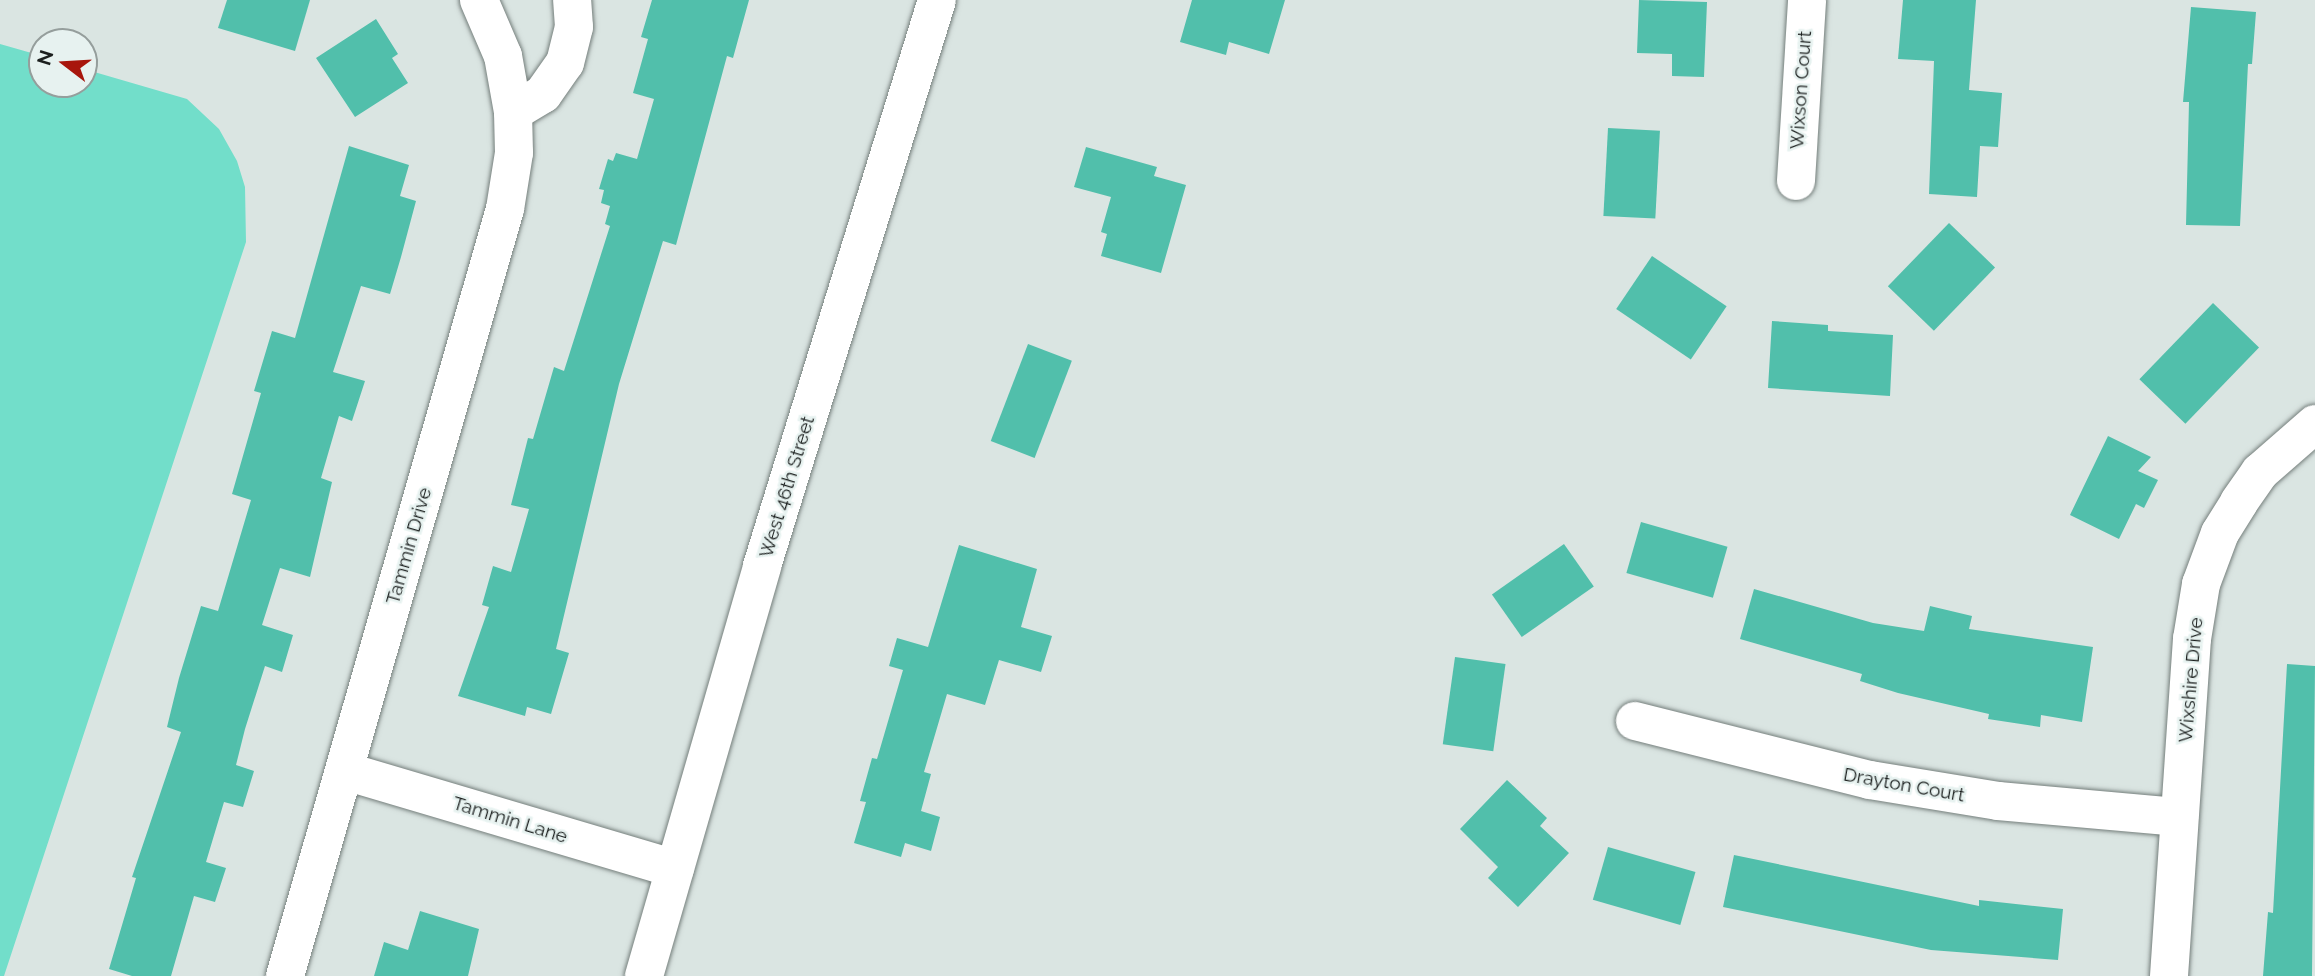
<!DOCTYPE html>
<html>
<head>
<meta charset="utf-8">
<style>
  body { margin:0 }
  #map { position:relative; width:2315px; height:976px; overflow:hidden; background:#dae5e2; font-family:Raleway,sans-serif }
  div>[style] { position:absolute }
  .water>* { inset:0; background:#72deca }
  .building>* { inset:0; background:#51bfab; transform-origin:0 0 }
  .roads { filter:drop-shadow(0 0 2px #757f7c) drop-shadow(0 0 2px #757f7c) }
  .minor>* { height:38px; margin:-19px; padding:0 19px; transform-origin:19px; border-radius:19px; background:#fff }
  span { translate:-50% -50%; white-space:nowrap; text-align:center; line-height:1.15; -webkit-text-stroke:5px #e7f2f0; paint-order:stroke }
  .street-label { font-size:19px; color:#1b1f1e }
  .north { position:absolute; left:28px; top:28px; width:70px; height:70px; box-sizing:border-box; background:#e7f2f0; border:2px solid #959e9c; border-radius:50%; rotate:287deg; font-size:19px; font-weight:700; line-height:28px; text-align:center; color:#1b1f1e }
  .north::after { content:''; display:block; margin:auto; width:24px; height:32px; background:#a8160d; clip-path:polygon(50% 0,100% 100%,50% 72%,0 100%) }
</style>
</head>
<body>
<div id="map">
  <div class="water">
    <div style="clip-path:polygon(0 44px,42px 56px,42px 84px,84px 84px,84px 69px,187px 99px,219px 129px,237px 161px,245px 187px,246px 242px,4px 976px,0 976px)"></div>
  </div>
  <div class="building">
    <div style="clip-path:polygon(227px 0,310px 0,295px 51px,218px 28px)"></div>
    <div style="clip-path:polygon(652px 0,749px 0,733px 58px,727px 56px,676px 245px,663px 241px,619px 384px,556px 649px,569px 653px,551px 714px,527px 707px,525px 716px,458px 696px,489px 607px,482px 605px,493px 566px,511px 572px,529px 509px,511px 505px,528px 438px,533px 439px,554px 367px,564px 371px,610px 226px,605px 224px,610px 206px,601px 203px,604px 190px,599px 189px,608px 159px,613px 161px,616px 153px,637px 159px,654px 99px,633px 93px,648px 39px,641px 37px)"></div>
    <div style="clip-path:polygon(1192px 0,1285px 0,1269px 54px,1229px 42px,1226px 55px,1180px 42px)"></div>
    <div style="clip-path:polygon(1639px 0,1707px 2px,1704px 77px,1672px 76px,1672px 54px,1637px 53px)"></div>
    <div style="clip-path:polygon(1903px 0,1976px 0,1969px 90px,2002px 93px,1998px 147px,1980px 146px,1977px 197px,1929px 194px,1934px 61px,1898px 59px)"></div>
    <div style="clip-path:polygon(2191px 7px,2256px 12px,2252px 64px,2248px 64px,2240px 226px,2186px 225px,2189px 102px,2183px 102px)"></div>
    <div style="clip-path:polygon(376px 19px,398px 54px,392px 58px,408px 83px,355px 117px,316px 58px)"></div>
    <div style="left:1608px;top:128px;width:52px;height:88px;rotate:3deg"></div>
    <div style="clip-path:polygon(349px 146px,409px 165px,400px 196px,416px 201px,401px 257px,390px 294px,361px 286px,333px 372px,365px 381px,352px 421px,339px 416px,321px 478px,332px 482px,310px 577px,280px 568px,262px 625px,293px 635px,282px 672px,265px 666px,245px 729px,236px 765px,254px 771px,243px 807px,224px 802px,206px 862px,226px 868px,215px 902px,194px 896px,171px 976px,132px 976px,109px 969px,136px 878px,132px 877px,181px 732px,167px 727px,179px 678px,201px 606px,218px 611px,251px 500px,232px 494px,261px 393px,254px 391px,272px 331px,295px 338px)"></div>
    <div style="clip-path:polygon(1086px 147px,1157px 167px,1154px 176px,1186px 185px,1161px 273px,1101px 256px,1107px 234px,1101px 232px,1111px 197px,1074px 187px)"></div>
    <div style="left:1949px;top:223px;width:64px;height:88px;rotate:44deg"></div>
    <div style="left:1652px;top:256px;width:90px;height:64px;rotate:34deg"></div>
    <div style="left:2213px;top:303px;width:64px;height:106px;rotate:44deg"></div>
    <div style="clip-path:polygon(1772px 321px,1828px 325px,1828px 331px,1893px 335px,1890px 396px,1768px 388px)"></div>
    <div style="left:1028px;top:344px;width:47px;height:104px;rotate:21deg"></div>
    <div style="clip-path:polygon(2108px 436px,2151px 457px,2138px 471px,2158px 480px,2144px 508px,2136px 504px,2119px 539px,2070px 515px)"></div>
    <div style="left:1641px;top:522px;width:90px;height:53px;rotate:16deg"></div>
    <div style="left:1564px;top:544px;width:52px;height:88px;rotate:55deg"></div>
    <div style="clip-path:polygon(959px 545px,1037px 569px,1021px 627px,1052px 636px,1041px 672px,999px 660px,985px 705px,947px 694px,924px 772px,931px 774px,921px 811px,940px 817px,931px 851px,905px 843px,901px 857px,854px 843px,866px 802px,860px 801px,872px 758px,877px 759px,903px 670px,889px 666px,897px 638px,928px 647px)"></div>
    <div style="clip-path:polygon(1754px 589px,1873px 623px,1924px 631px,1930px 606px,1972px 616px,1969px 629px,2093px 647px,2082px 722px,2041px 715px,2040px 727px,1988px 719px,1989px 714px,1898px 693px,1860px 681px,1862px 674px,1740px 639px)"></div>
    <div style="left:1455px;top:657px;width:51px;height:88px;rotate:8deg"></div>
    <div style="clip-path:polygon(2287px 664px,2315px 666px,2312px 976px,2263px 976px,2268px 912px,2273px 913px)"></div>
    <div style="clip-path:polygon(1507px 780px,1547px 818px,1540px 826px,1569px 853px,1518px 907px,1488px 878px,1498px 867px,1460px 829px)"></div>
    <div style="left:1608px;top:847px;width:91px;height:55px;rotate:16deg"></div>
    <div style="clip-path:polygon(1734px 855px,1979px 906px,1979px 900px,2063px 909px,2058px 960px,1931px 950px,1723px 907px)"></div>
    <div style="clip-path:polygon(420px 911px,479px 929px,468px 976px,374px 976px,384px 942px,408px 950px)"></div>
  </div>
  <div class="roads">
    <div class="minor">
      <div style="left:513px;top:112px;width:35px;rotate:-31deg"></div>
      <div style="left:543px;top:94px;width:38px;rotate:-55deg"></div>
      <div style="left:565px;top:63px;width:37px;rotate:-76deg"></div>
      <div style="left:574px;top:27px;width:27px;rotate:-94deg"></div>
      <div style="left:1796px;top:181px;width:181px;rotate:-86.5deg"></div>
      <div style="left:1635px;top:721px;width:242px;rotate:14.1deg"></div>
      <div style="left:1870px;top:780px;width:130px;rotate:9.3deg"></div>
      <div style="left:1998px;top:801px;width:182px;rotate:5.1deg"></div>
      <div style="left:345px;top:771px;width:344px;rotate:16.5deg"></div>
      <div style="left:285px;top:976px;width:798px;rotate:-74deg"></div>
      <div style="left:505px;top:209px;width:57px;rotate:-80.9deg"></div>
      <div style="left:514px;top:153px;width:41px;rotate:-91.4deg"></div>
      <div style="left:513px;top:112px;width:57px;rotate:-100.1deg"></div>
      <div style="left:503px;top:56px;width:61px;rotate:-113.2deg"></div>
      <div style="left:644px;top:976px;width:427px;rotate:-73.9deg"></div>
      <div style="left:762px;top:566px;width:592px;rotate:-72.82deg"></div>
      <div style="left:2169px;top:976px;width:338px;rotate:-86.1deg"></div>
      <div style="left:2192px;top:639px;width:56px;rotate:-80.7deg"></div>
      <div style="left:2201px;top:584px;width:54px;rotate:-69.6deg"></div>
      <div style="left:2220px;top:533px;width:36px;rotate:-58deg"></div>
      <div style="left:2239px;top:502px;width:37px;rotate:-55deg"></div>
      <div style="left:2260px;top:472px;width:73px;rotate:-41.1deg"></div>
    </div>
  </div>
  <div class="street-label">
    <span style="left:1801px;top:90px;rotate:-86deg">Wixson Court</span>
    <span style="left:787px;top:487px;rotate:-73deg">West 46th Street</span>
    <span style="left:409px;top:546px;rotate:-74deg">Tammin Drive</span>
    <span style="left:2191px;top:680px;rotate:-85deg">Wixshire Drive</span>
    <span style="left:1904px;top:785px;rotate:10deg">Drayton Court</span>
    <span style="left:510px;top:820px;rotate:17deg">Tammin Lane</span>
  </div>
  <div class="north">N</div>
</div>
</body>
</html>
